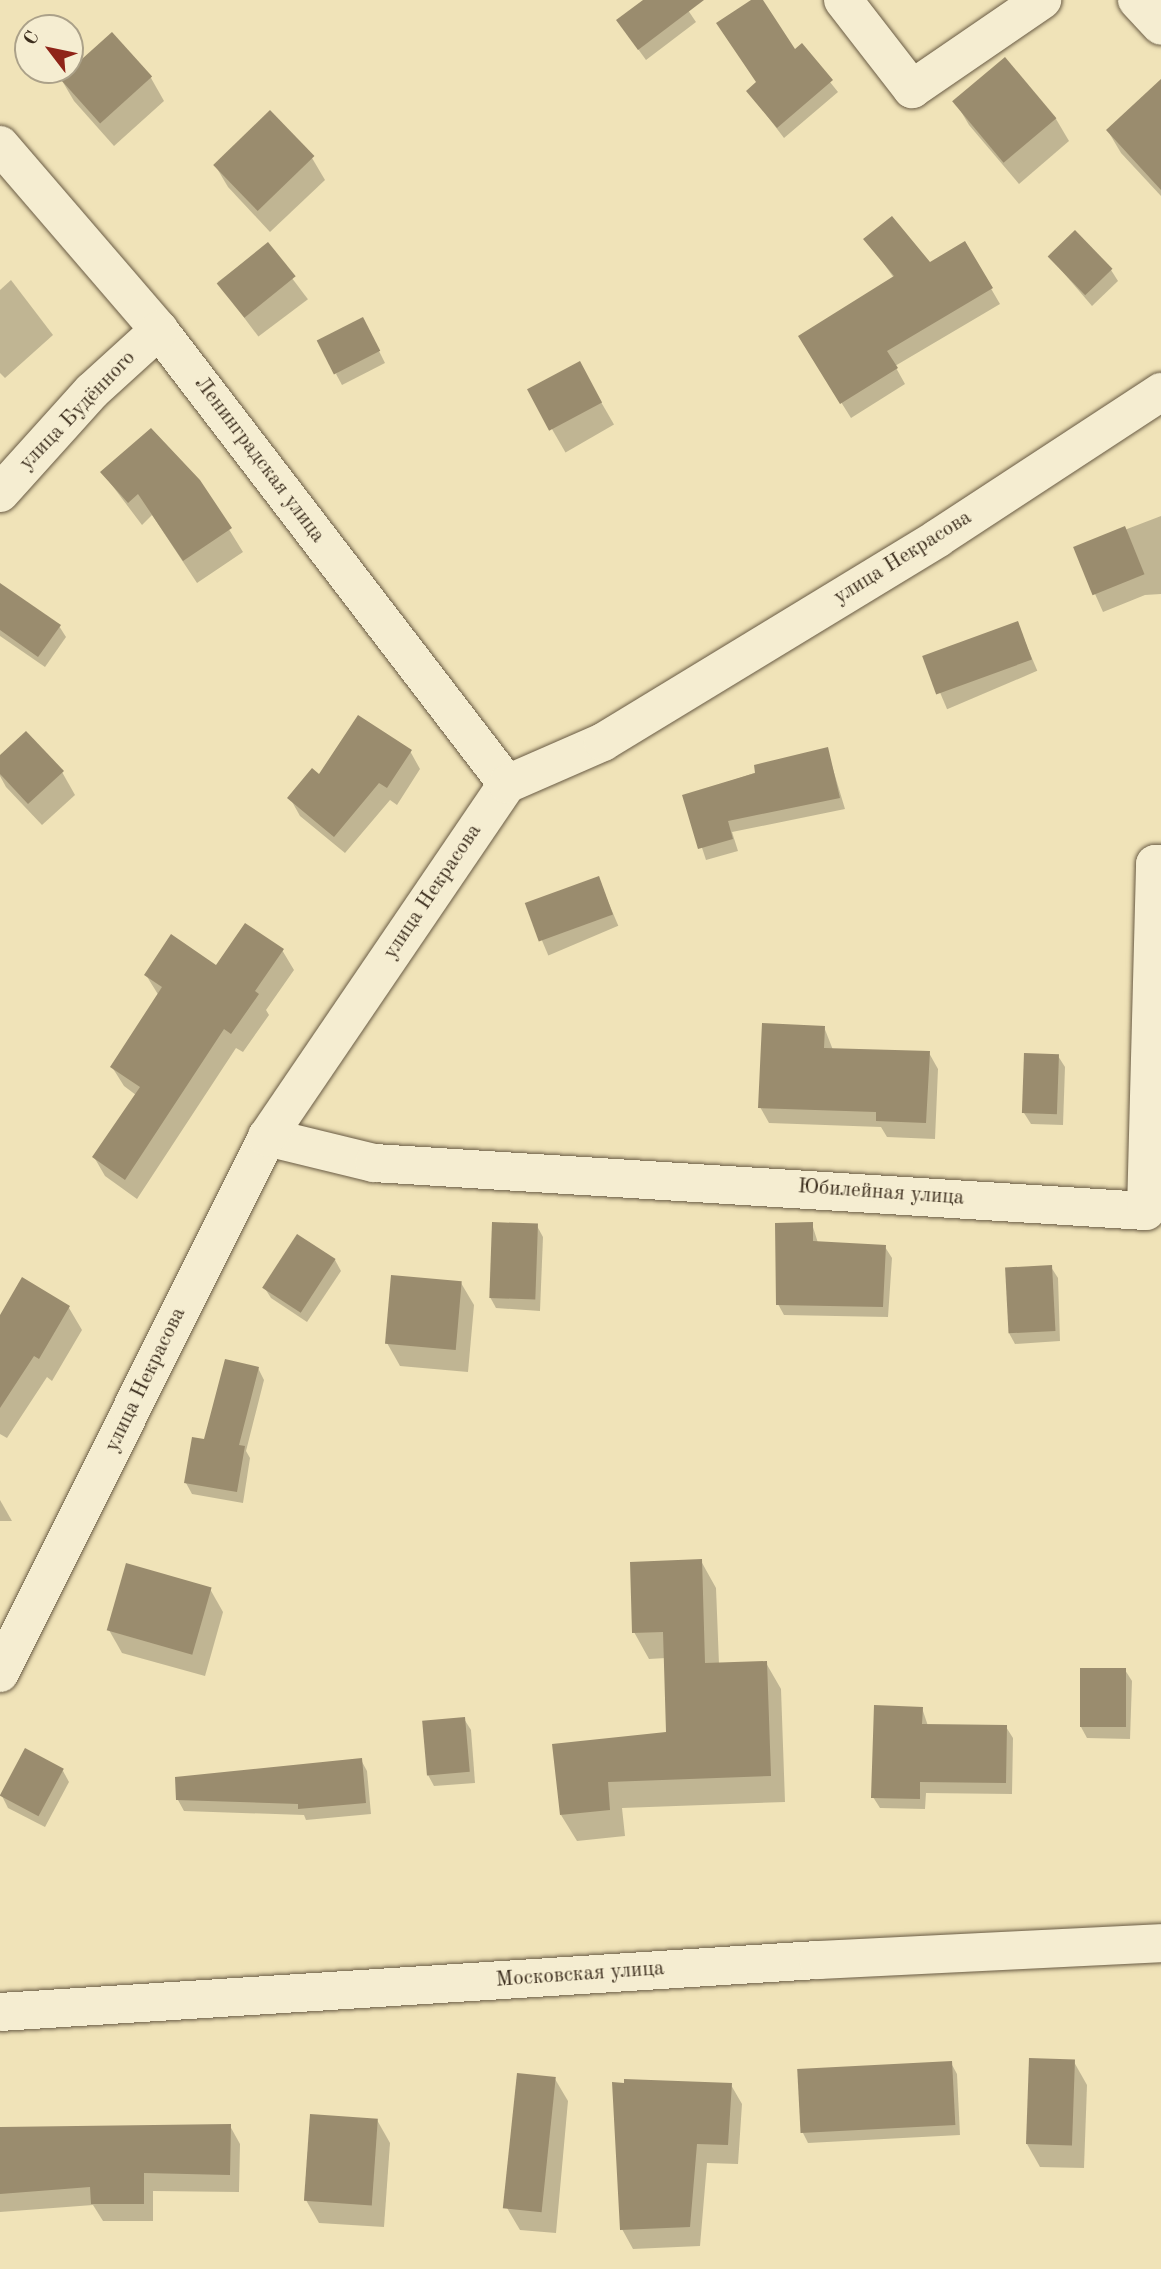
<!DOCTYPE html>
<html>
<head>
<meta charset="utf-8">
<style>
  body { margin:0 }
  #map { position:relative; width:1161px; height:2269px; overflow:hidden; background:#f0e3b8; font-family:"Old Standard TT",serif }
  div>[style] { position:absolute }
  .shadow>* { inset:0; background:#0003; transform-origin:0 0 }
  .building>* { inset:0; background:#9a8c6e; transform-origin:0 0 }
  .roads { filter:drop-shadow(0 0 2px #695b44) drop-shadow(0 0 2px #695b44) }
  .minor>* { height:38px; margin:-19px; padding:0 19px; transform-origin:19px; border-radius:19px; background:#f5edd1 }
  span { translate:-50% -50%; white-space:nowrap; text-align:center; line-height:1.15; -webkit-text-stroke:5px #f5edd1; paint-order:stroke }
  .street-label { font-size:21px; color:#3c2e1e }
  .north { position:absolute; left:14px; top:14px; width:70px; height:70px; box-sizing:border-box; background:#f5edd1; border:2px solid #aba189; border-radius:50%; rotate:302deg; font-size:19px; font-weight:700; line-height:28px; text-align:center; color:#3c2e1e }
  .north::after { content:''; display:block; margin:auto; width:24px; height:32px; background:#8f2418; clip-path:polygon(50% 0,100% 100%,50% 72%,0 100%) }
</style>
</head>
<body>
<div id="map">
  <div class="shadow">
    <div style="clip-path:polygon(646px 0,681px 0,696px 22px,646px 60px,625px 31px)"></div>
    <div style="clip-path:polygon(754px 0,760px 0,795px 51px,801px 46px,838px 92px,784px 138px,748px 91px,758px 83px)"></div>
    <div style="clip-path:polygon(111px 34px,151px 78px,164px 101px,114px 146px,74px 101px,61px 79px)"></div>
    <div style="clip-path:polygon(1161px 89px,1161px 196px,1121px 153px,1108px 131px)"></div>
    <div style="clip-path:polygon(956px 103px,1056px 119px,1069px 141px,1019px 184px,969px 125px)"></div>
    <div style="clip-path:polygon(312px 158px,325px 180px,270px 232px,228px 187px,215px 165px)"></div>
    <div style="clip-path:polygon(866px 239px,930px 265px,965px 244px,1000px 304px,895px 366px,905px 384px,851px 418px,809px 351px,894px 278px)"></div>
    <div style="left:267px;top:245px;width:68px;height:62px;rotate:53deg"></div>
    <div style="clip-path:polygon(1050px 257px,1111px 270px,1118px 281px,1092px 306px)"></div>
    <div style="clip-path:polygon(11px 280px,53px 335px,5px 378px,0 373px,0 290px)"></div>
    <div style="clip-path:polygon(369px 331px,385px 363px,342px 385px,336px 374px)"></div>
    <div style="left:579px;top:364px;width:70px;height:56px;rotate:60deg"></div>
    <div style="clip-path:polygon(102px 472px,199px 481px,243px 552px,197px 583px,152px 515px,142px 525px)"></div>
    <div style="clip-path:polygon(1161px 516px,1161px 594px,1145px 595px,1103px 612px,1075px 549px)"></div>
    <div style="clip-path:polygon(0 588px,59px 626px,66px 637px,45px 667px,0 636px)"></div>
    <div style="left:1017px;top:623px;width:52px;height:98px;rotate:67deg"></div>
    <div style="clip-path:polygon(827px 749px,845px 809px,732px 832px,738px 851px,706px 860px,685px 796px)"></div>
    <div style="clip-path:polygon(410px 751px,420px 769px,397px 805px,390px 800px,345px 853px,300px 816px,290px 798px,319px 776px)"></div>
    <div style="clip-path:polygon(0 757px,62px 772px,75px 795px,42px 825px,6px 787px,0 776px)"></div>
    <div style="left:598px;top:878px;width:52px;height:76px;rotate:67deg"></div>
    <div style="clip-path:polygon(282px 950px,294px 970px,266px 1010px,269px 1015px,243px 1052px,236px 1048px,137px 1199px,105px 1176px,94px 1157px,136px 1095px,124px 1086px,112px 1067px,159px 996px,146px 975px,217px 967px)"></div>
    <div style="clip-path:polygon(824px 1027px,833px 1050px,929px 1053px,938px 1069px,935px 1139px,887px 1137px,881px 1127px,769px 1123px,760px 1107px)"></div>
    <div style="clip-path:polygon(1058px 1056px,1065px 1067px,1063px 1125px,1031px 1124px,1024px 1113px)"></div>
    <div style="clip-path:polygon(812px 1224px,818px 1243px,885px 1247px,892px 1258px,888px 1317px,784px 1315px,778px 1304px)"></div>
    <div style="clip-path:polygon(537px 1226px,543px 1237px,540px 1311px,496px 1308px,490px 1297px)"></div>
    <div style="clip-path:polygon(335px 1260px,341px 1271px,307px 1322px,271px 1298px,264px 1287px)"></div>
    <div style="clip-path:polygon(1051px 1267px,1058px 1278px,1060px 1341px,1015px 1344px,1009px 1333px)"></div>
    <div style="clip-path:polygon(23px 1280px,69px 1308px,82px 1330px,52px 1381px,47px 1377px,7px 1438px,0 1434px,0 1318px)"></div>
    <div style="clip-path:polygon(461px 1283px,474px 1305px,468px 1372px,400px 1366px,387px 1343px)"></div>
    <div style="clip-path:polygon(258px 1368px,264px 1380px,246px 1451px,250px 1458px,243px 1503px,192px 1494px,186px 1483px,205px 1441px)"></div>
    <div style="clip-path:polygon(0 1500px,12px 1521px,0 1521px)"></div>
    <div style="clip-path:polygon(701px 1561px,716px 1588px,719px 1664px,766px 1663px,781px 1689px,785px 1802px,622px 1808px,625px 1836px,577px 1841px,561px 1815px,668px 1733px,666px 1658px,649px 1659px,634px 1632px)"></div>
    <div style="clip-path:polygon(210px 1589px,223px 1612px,205px 1676px,122px 1653px,109px 1630px)"></div>
    <div style="clip-path:polygon(1125px 1670px,1132px 1681px,1130px 1739px,1087px 1738px,1081px 1727px)"></div>
    <div style="clip-path:polygon(922px 1708px,928px 1726px,1006px 1727px,1013px 1738px,1012px 1794px,926px 1793px,925px 1809px,880px 1808px,873px 1797px)"></div>
    <div style="clip-path:polygon(464px 1719px,471px 1730px,475px 1783px,434px 1786px,428px 1775px)"></div>
    <div style="clip-path:polygon(361px 1760px,367px 1771px,371px 1814px,306px 1820px,304px 1815px,184px 1811px,178px 1800px)"></div>
    <div style="clip-path:polygon(63px 1771px,69px 1782px,45px 1827px,8px 1808px,2px 1796px)"></div>
    <div style="clip-path:polygon(1074px 2062px,1087px 2085px,1084px 2168px,1040px 2167px,1027px 2144px)"></div>
    <div style="clip-path:polygon(951px 2063px,957px 2074px,960px 2135px,808px 2143px,802px 2131px)"></div>
    <div style="clip-path:polygon(555px 2079px,568px 2101px,556px 2233px,520px 2230px,507px 2208px)"></div>
    <div style="clip-path:polygon(731px 2085px,742px 2104px,738px 2164px,707px 2163px,700px 2246px,633px 2249px,622px 2229px)"></div>
    <div style="clip-path:polygon(377px 2120px,390px 2143px,384px 2227px,319px 2223px,306px 2200px)"></div>
    <div style="clip-path:polygon(230px 2126px,240px 2144px,239px 2192px,153px 2191px,153px 2221px,103px 2221px,93px 2205px,0 2212px,0 2129px)"></div>
  </div>
  <div class="building">
    <div style="clip-path:polygon(643px 0,704px 0,638px 50px,616px 20px)"></div>
    <div style="clip-path:polygon(751px 0,763px 0,795px 49px,802px 43px,833px 80px,777px 128px,746px 91px,756px 82px,716px 23px)"></div>
    <div style="left:112px;top:32px;width:60px;height:70px;rotate:48deg"></div>
    <div style="left:1005px;top:57px;width:80px;height:69px;rotate:50deg"></div>
    <div style="clip-path:polygon(1161px 79px,1161px 190px,1106px 130px)"></div>
    <div style="left:270px;top:110px;width:64px;height:79px;rotate:46deg"></div>
    <div style="clip-path:polygon(892px 216px,930px 262px,965px 241px,993px 288px,887px 351px,898px 368px,840px 404px,798px 336px,894px 276px,863px 239px)"></div>
    <div style="left:1075px;top:230px;width:54px;height:38px;rotate:46deg"></div>
    <div style="left:268px;top:242px;width:44px;height:66px;rotate:51deg"></div>
    <div style="left:363px;top:317px;width:38px;height:52px;rotate:63deg"></div>
    <div style="left:580px;top:361px;width:47px;height:60px;rotate:62deg"></div>
    <div style="clip-path:polygon(151px 428px,200px 480px,232px 528px,183px 561px,138px 494px,128px 503px,100px 472px)"></div>
    <div style="left:1125px;top:526px;width:52px;height:56px;rotate:68deg"></div>
    <div style="clip-path:polygon(0 583px,61px 625px,38px 657px,0 630px)"></div>
    <div style="left:1018px;top:621px;width:41px;height:102px;rotate:70deg"></div>
    <div style="clip-path:polygon(358px 715px,412px 750px,387px 788px,379px 783px,334px 837px,287px 798px,312px 768px,319px 774px)"></div>
    <div style="clip-path:polygon(26px 731px,64px 771px,28px 804px,0 774px,0 755px)"></div>
    <div style="clip-path:polygon(828px 747px,840px 798px,728px 821px,733px 839px,698px 849px,682px 795px,755px 773px,754px 765px)"></div>
    <div style="left:599px;top:876px;width:41px;height:79px;rotate:70deg"></div>
    <div style="clip-path:polygon(245px 923px,284px 949px,255px 991px,259px 994px,231px 1034px,224px 1029px,125px 1180px,92px 1157px,140px 1087px,110px 1067px,162px 987px,144px 975px,171px 934px,216px 965px)"></div>
    <div style="clip-path:polygon(762px 1023px,825px 1026px,824px 1048px,930px 1051px,926px 1123px,876px 1121px,876px 1112px,758px 1108px)"></div>
    <div style="left:1024px;top:1053px;width:35px;height:60px;rotate:2deg"></div>
    <div style="left:492px;top:1222px;width:46px;height:76px;rotate:2deg"></div>
    <div style="clip-path:polygon(813px 1222px,813px 1241px,886px 1245px,883px 1307px,776px 1305px,775px 1223px)"></div>
    <div style="left:297px;top:1234px;width:46px;height:64px;rotate:33deg"></div>
    <div style="left:1052px;top:1265px;width:66px;height:47px;rotate:87deg"></div>
    <div style="left:391px;top:1275px;width:71px;height:69px;rotate:5deg"></div>
    <div style="clip-path:polygon(22px 1277px,70px 1306px,39px 1359px,34px 1356px,0 1408px,0 1315px)"></div>
    <div style="clip-path:polygon(225px 1359px,259px 1367px,239px 1445px,245px 1446px,237px 1492px,184px 1483px,192px 1437px,204px 1439px)"></div>
    <div style="clip-path:polygon(702px 1559px,705px 1663px,767px 1661px,771px 1776px,608px 1782px,610px 1810px,560px 1815px,552px 1744px,666px 1732px,663px 1632px,632px 1633px,630px 1562px)"></div>
    <div style="left:126px;top:1563px;width:89px;height:70px;rotate:16deg"></div>
    <div style="left:1080px;top:1668px;width:46px;height:59px"></div>
    <div style="clip-path:polygon(874px 1705px,923px 1707px,922px 1724px,1007px 1725px,1006px 1783px,920px 1782px,920px 1799px,871px 1798px)"></div>
    <div style="left:465px;top:1717px;width:55px;height:43px;rotate:85deg"></div>
    <div style="left:25px;top:1748px;width:44px;height:54px;rotate:28deg"></div>
    <div style="clip-path:polygon(362px 1758px,366px 1803px,298px 1809px,298px 1804px,176px 1800px,175px 1777px)"></div>
    <div style="left:1029px;top:2058px;width:46px;height:86px;rotate:2deg"></div>
    <div style="left:952px;top:2061px;width:64px;height:155px;rotate:87deg"></div>
    <div style="left:517px;top:2073px;width:39px;height:136px;rotate:6deg"></div>
    <div style="clip-path:polygon(624px 2079px,732px 2083px,728px 2145px,697px 2144px,690px 2227px,620px 2230px,612px 2082px,624px 2083px)"></div>
    <div style="left:310px;top:2114px;width:68px;height:87px;rotate:4deg"></div>
    <div style="clip-path:polygon(231px 2124px,230px 2175px,144px 2173px,144px 2204px,91px 2204px,90px 2187px,0 2194px,0 2127px)"></div>
  </div>
  <div class="roads">
    <div class="minor">
      <div style="left:843px;top:0;width:113px;rotate:52.2deg"></div>
      <div style="left:912px;top:89px;width:158px;rotate:-34.4deg"></div>
      <div style="left:1137px;top:0;width:35px;rotate:47deg"></div>
      <div style="left:0;top:145px;width:244px;rotate:49.3deg"></div>
      <div style="left:159px;top:330px;width:572px;rotate:52.53deg"></div>
      <div style="left:0;top:493px;width:137px;rotate:-48deg"></div>
      <div style="left:92px;top:391px;width:91px;rotate:-42.3deg"></div>
      <div style="left:267px;top:1137px;width:110px;rotate:13.7deg"></div>
      <div style="left:374px;top:1163px;width:773px;rotate:3.56deg"></div>
      <div style="left:1146px;top:1211px;width:347px;rotate:-88.5deg"></div>
      <div style="left:1155px;top:864px;width:6px"></div>
      <div style="left:0;top:1673px;width:599px;rotate:-63.52deg"></div>
      <div style="left:267px;top:1137px;width:427px;rotate:-55.8deg"></div>
      <div style="left:507px;top:784px;width:105px;rotate:-23.6deg"></div>
      <div style="left:603px;top:742px;width:392px;rotate:-31.3deg"></div>
      <div style="left:938px;top:538px;width:267px;rotate:-33.2deg"></div>
      <div style="left:0;top:2012px;width:820px;rotate:-3.64deg"></div>
      <div style="left:818px;top:1960px;width:343px;rotate:-2.8deg"></div>
    </div>
  </div>
  <div class="street-label">
    <span style="left:78px;top:411px;rotate:-46deg">улица Будённого</span>
    <span style="left:259px;top:460px;rotate:53deg">Ленинградская улица</span>
    <span style="left:903px;top:558px;rotate:-32deg">улица Некрасова</span>
    <span style="left:433px;top:892px;rotate:-56deg">улица Некрасова</span>
    <span style="left:881px;top:1193px;rotate:4deg">Юбилейная улица</span>
    <span style="left:146px;top:1380px;rotate:-64deg">улица Некрасова</span>
    <span style="left:580px;top:1975px;rotate:-4deg">Московская улица</span>
  </div>
  <div class="north">С</div>
</div>
</body>
</html>
